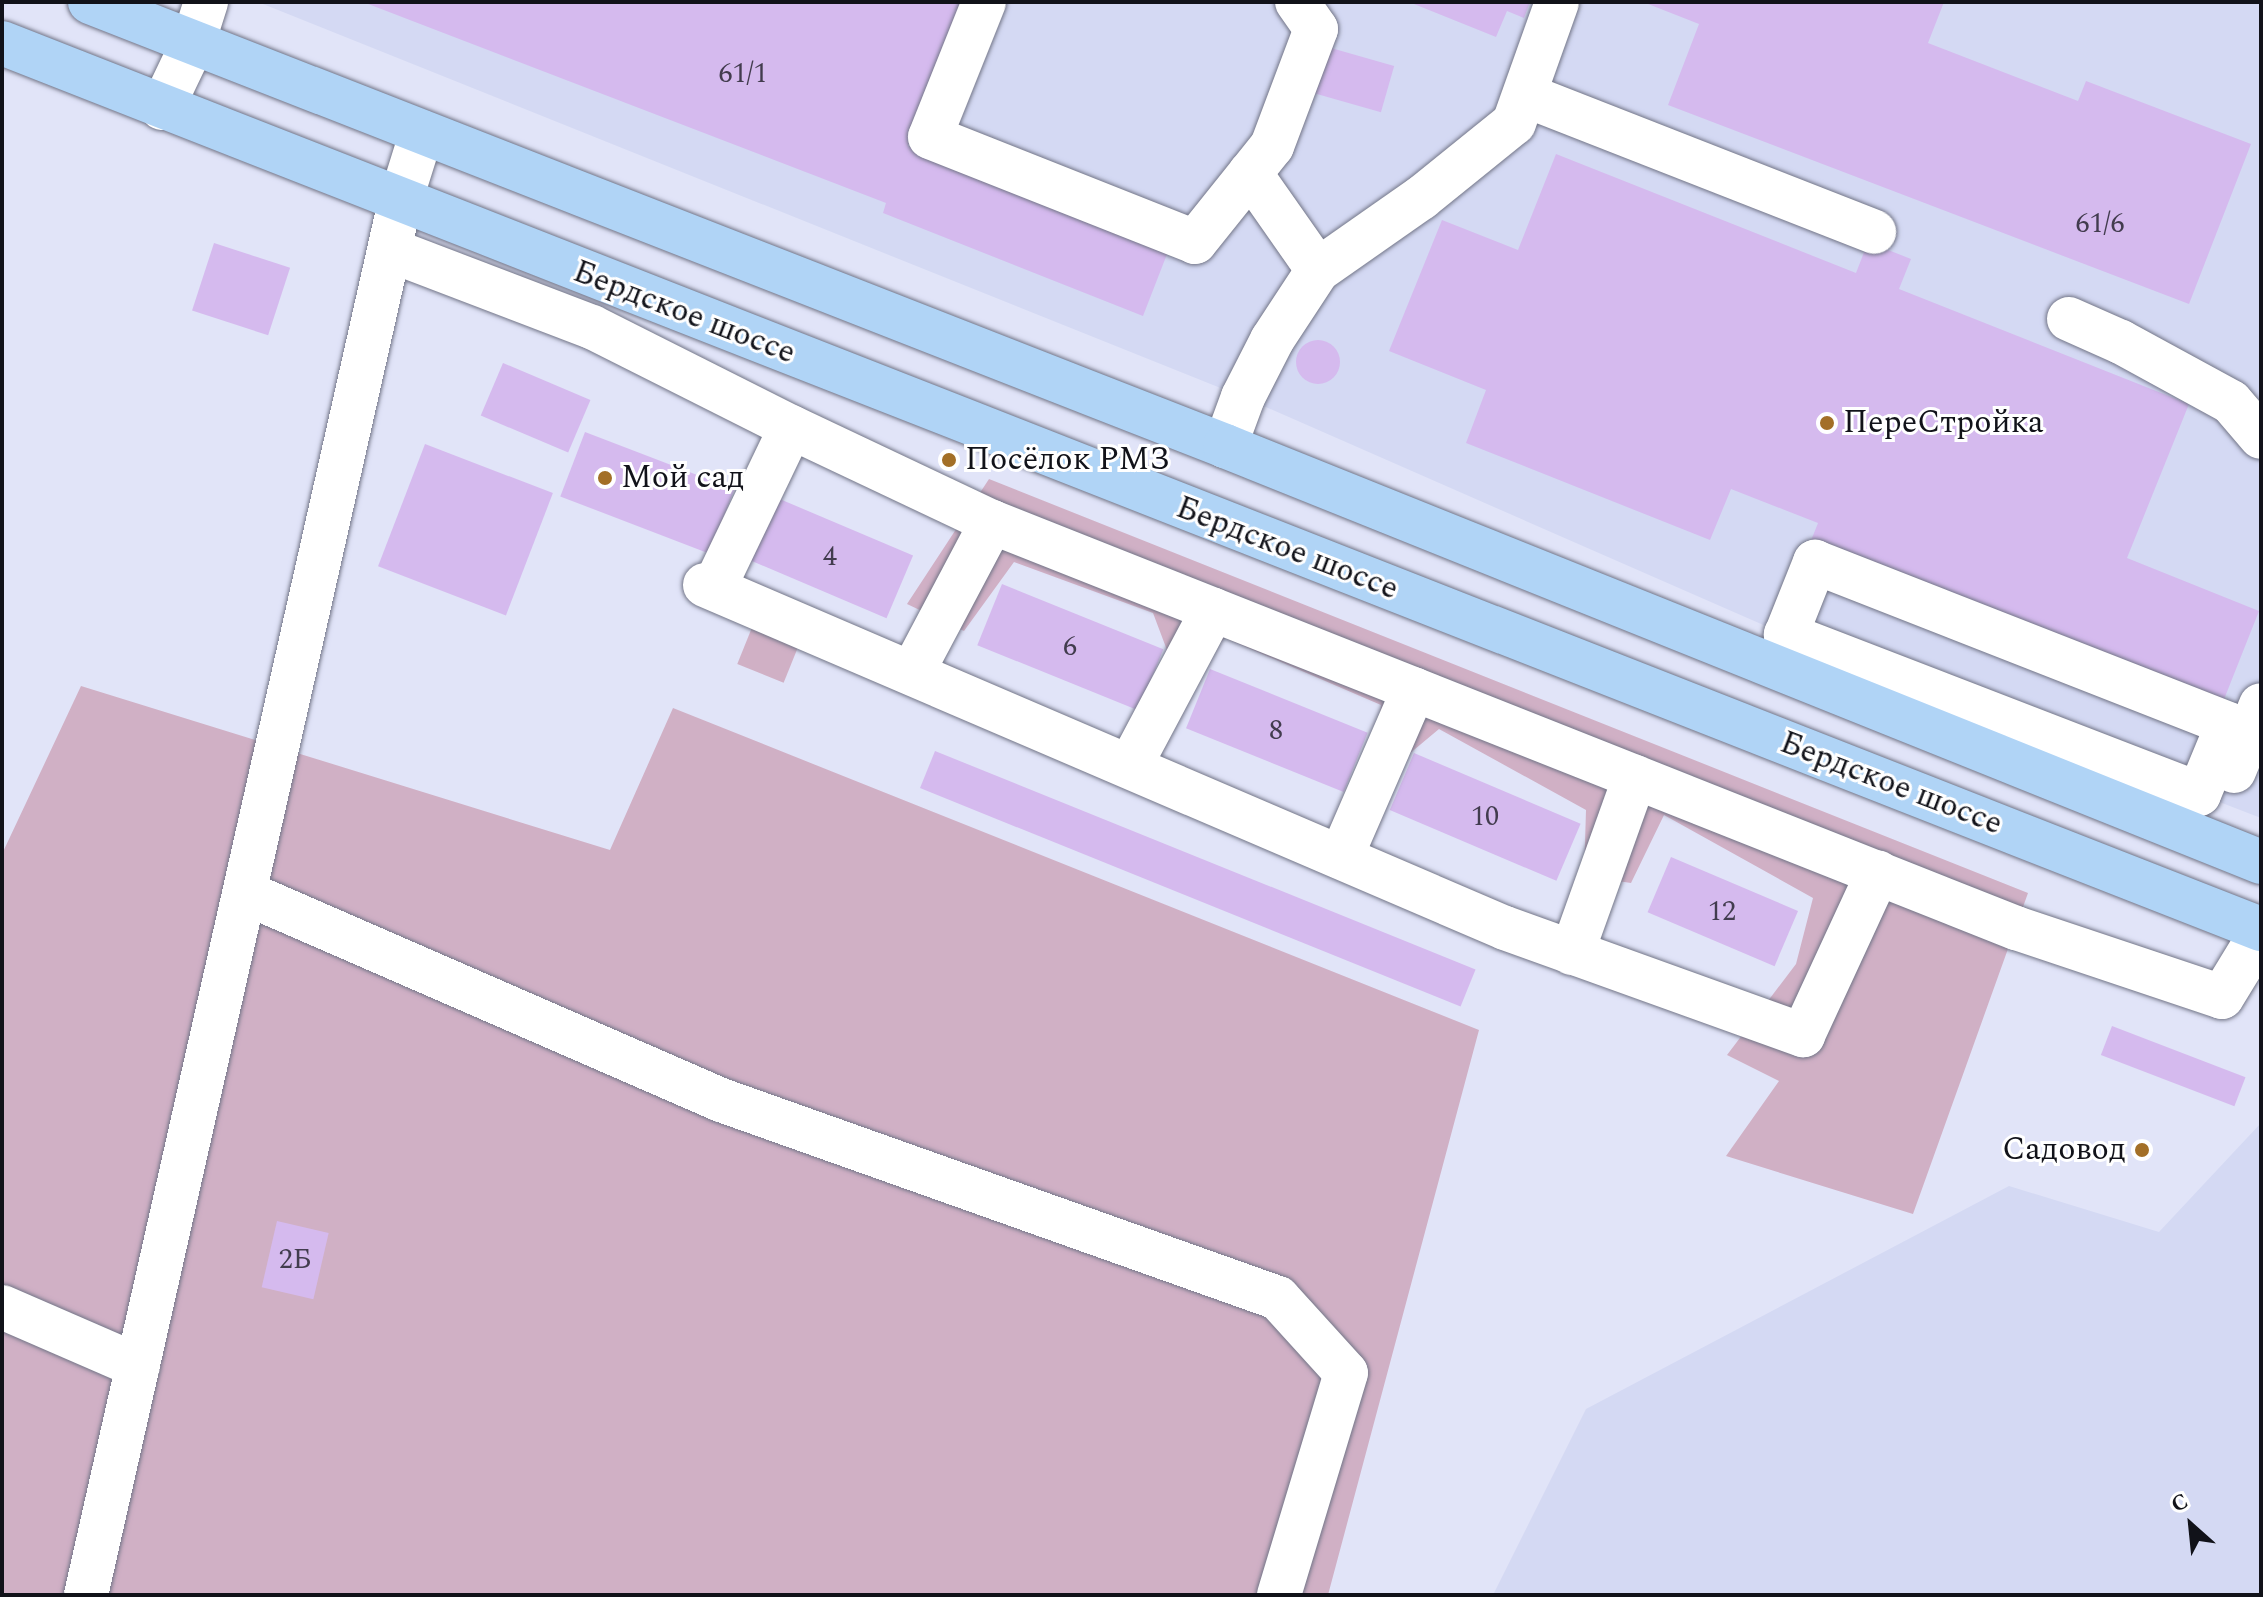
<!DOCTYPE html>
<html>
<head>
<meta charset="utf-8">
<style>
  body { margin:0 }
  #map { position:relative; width:2263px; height:1597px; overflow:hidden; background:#e1e4f8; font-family:Spectral,serif }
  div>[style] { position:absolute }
  .built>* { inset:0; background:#d4d9f3 }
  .green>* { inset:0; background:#d0b0c5; transform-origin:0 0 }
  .building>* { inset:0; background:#d5baee; transform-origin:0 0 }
  .round { border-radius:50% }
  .roads { filter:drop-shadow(0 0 2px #727587) drop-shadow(0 0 2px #727587) }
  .minor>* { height:44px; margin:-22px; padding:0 22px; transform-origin:22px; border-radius:22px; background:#fff }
  .highway>* { height:44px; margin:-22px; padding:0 22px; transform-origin:22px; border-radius:22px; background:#b0d4f6 }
  .dots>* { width:22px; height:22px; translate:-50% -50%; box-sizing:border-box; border:4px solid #fff; border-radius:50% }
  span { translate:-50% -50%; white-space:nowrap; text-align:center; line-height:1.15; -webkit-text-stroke:6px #fff; paint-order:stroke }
  .number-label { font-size:28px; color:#423c4e }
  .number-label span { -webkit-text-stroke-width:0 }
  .street-label { font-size:32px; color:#111219 }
  .poi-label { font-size:32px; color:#111219 }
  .left { translate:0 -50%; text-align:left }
  .right { translate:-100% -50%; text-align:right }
  .frame { position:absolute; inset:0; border:4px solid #111219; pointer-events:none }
  .north { position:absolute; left:2151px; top:1485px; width:80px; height:80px; -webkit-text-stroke:6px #fff; paint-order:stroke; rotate:333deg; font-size:22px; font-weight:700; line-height:32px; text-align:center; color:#111219 }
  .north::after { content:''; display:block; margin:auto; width:28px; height:36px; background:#111219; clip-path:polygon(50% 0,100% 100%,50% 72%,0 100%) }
</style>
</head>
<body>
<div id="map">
  <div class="built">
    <div style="clip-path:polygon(258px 2px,2261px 2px,2261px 818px,1786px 635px,1243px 397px)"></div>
    <div style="clip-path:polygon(2261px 1123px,2261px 1595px,1493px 1595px,1586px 1409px,2009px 1186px,2159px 1232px)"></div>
  </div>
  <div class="green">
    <div style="clip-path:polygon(989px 479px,2028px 893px,1913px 1214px,1726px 1156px,1779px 1081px,1727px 1055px,1796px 964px,1813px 898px,1664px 815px,1631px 883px,1584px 876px,1586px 810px,1439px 729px,1372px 785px,1381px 705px,1225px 638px,1179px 682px,1153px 613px,1014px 562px,964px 631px,907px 604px)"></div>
    <div style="left:753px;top:625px;width:50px;height:42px;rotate:22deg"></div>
    <div style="clip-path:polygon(81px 686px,610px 850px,673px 708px,1479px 1030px,1328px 1595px,2px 1595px,2px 854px)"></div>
  </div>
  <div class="building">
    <div style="clip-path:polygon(363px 2px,964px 2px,908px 146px,1169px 249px,1143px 316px,883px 213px,886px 203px)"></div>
    <div style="clip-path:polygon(1409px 2px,1530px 2px,1524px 18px,1507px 11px,1496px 37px)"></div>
    <div style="clip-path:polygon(1643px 2px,1944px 2px,1928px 43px,2078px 101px,2086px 81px,2251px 144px,2189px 304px,1668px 105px,1699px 24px)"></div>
    <div style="left:1324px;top:46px;width:73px;height:48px;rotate:16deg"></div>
    <div style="clip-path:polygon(1556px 154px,1856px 273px,1868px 242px,1911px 259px,1899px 289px,2189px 404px,2127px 558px,2259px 611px,2219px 712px,1808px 548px,1818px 523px,1731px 489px,1710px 540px,1466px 443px,1486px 390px,1389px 351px,1442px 220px,1518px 250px)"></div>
    <div style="left:214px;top:243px;width:80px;height:71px;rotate:18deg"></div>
    <div class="round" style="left:1296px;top:340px;width:44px;height:44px"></div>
    <div style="left:503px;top:363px;width:95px;height:57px;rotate:23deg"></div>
    <div style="left:585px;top:432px;width:160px;height:69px;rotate:21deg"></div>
    <div style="left:425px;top:444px;width:137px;height:131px;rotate:21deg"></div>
    <div style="left:775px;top:497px;width:150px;height:68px;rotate:23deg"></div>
    <div style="left:1002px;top:584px;width:174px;height:66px;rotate:22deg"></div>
    <div style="left:1210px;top:669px;width:170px;height:64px;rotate:22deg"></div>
    <div style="left:935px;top:751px;width:583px;height:40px;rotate:22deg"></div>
    <div style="left:1414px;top:753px;width:181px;height:62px;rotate:23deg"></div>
    <div style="left:1671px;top:857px;width:138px;height:60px;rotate:23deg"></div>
    <div style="left:2112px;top:1026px;width:143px;height:31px;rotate:21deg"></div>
    <div style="left:277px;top:1221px;width:53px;height:68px;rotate:13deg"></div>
  </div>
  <div class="roads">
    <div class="minor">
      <div style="left:984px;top:2px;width:145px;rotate:111.8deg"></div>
      <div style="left:930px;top:137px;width:285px;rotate:21.6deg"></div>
      <div style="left:1195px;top:242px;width:123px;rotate:-51.3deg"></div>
      <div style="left:1272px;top:146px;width:125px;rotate:-69.4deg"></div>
      <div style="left:1316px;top:29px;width:33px;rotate:-125deg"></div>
      <div style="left:1525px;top:95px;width:375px;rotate:21.4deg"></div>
      <div style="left:162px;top:108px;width:72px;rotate:-64.5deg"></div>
      <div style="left:193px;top:43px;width:43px;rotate:-72.4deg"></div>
      <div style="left:1250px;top:173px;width:118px;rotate:55deg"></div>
      <div style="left:390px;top:250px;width:216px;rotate:20.9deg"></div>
      <div style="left:592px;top:327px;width:223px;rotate:26.7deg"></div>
      <div style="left:791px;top:427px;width:222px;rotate:25.3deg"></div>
      <div style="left:992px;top:522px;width:1102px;rotate:21.63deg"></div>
      <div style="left:2016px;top:928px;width:217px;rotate:18.5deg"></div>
      <div style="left:2222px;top:997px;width:75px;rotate:-58.6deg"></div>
      <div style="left:2069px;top:319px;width:57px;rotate:23.9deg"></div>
      <div style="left:2121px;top:342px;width:125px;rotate:28.6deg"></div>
      <div style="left:2231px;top:402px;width:46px;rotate:49.4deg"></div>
      <div style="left:1225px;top:446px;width:52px;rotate:-69.8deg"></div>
      <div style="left:1243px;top:397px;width:64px;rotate:-63deg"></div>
      <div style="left:1272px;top:340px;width:84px;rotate:-56.7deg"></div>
      <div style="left:1318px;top:270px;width:126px;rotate:-35deg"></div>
      <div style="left:1421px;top:198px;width:119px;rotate:-38.9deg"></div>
      <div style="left:1514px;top:123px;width:128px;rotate:-70.4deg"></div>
      <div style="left:1815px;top:562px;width:444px;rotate:21.4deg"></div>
      <div style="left:2228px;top:724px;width:76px;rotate:112.5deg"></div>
      <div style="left:2199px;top:794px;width:443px;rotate:-158.9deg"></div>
      <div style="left:1786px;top:635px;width:79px;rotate:-68.3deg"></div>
      <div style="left:705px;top:585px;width:870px;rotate:23.21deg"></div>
      <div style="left:1505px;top:928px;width:317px;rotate:19.8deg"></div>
      <div style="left:1803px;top:1035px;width:179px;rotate:-65.2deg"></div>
      <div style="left:714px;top:588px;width:178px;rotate:-64.4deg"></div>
      <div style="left:912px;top:673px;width:171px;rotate:-62.1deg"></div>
      <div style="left:1130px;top:766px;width:177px;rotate:-62deg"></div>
      <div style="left:2234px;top:771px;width:71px;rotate:-67.8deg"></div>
      <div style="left:1341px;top:857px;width:183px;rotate:-66.5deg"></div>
      <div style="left:246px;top:893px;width:518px;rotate:23.55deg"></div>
      <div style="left:721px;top:1100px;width:591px;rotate:19.57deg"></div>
      <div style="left:1278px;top:1298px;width:101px;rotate:47.8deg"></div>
      <div style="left:1346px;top:1373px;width:232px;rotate:106.8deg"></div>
      <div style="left:1572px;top:953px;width:187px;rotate:-70.3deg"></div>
      <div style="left:2px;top:1307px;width:148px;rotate:23.5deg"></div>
      <div style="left:86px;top:1595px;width:1428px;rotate:-77.3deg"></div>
      <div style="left:400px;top:202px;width:73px;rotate:-72.6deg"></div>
    </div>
    <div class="highway">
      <div style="left:90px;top:2px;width:1219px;rotate:21.36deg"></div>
      <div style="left:1225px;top:446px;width:1116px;rotate:21.88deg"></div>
      <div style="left:2px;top:43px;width:2427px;rotate:21.42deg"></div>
    </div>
  </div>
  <div class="dots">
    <div style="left:1827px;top:423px;background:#a36f27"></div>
    <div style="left:949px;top:460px;background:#a36f27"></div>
    <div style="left:605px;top:478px;background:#a36f27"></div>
    <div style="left:2142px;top:1150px;background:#a36f27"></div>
  </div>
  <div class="number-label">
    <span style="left:743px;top:74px">61/1</span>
    <span style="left:2100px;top:224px">61/6</span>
    <span style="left:830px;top:557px">4</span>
    <span style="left:1070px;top:647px">6</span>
    <span style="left:1276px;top:731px">8</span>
    <span style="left:1485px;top:817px">10</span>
    <span style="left:1722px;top:912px">12</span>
    <span style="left:295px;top:1260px">2Б</span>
  </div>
  <div class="street-label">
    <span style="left:684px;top:313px;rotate:21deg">Бердское шоссе</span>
    <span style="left:1287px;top:549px;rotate:21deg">Бердское шоссе</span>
    <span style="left:1891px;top:784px;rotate:21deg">Бердское шоссе</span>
  </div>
  <div class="poi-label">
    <span class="left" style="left:1843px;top:423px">ПереСтройка</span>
    <span class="left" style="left:965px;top:460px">Посёлок РМЗ</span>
    <span class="left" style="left:621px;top:478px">Мой сад</span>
    <span class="right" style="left:2126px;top:1150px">Садовод</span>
  </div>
  <div class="frame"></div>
  <div class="north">С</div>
</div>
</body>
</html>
